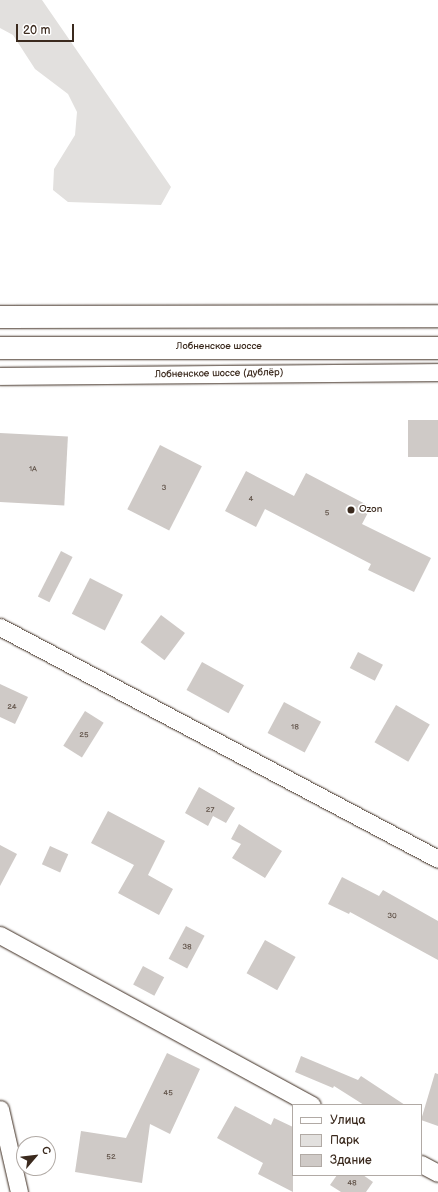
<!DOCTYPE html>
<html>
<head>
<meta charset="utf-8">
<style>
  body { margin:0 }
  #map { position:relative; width:438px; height:1192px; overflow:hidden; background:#fff; font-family:"Balsamiq Sans",sans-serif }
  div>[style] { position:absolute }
  .green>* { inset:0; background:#e2e0de }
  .building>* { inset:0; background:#cfcac7; transform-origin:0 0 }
  .roads { filter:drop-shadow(0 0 1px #3b2a1e) drop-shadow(0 0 1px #3b2a1e) }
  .minor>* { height:17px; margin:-8.5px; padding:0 8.5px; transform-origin:8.5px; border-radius:8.5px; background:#fff }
  .secondary>* { height:22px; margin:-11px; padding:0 11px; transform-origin:11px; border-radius:11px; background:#fff }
  .dots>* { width:11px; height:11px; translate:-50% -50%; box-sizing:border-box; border:2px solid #fff; border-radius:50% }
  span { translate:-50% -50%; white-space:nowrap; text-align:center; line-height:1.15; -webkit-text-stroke:3.5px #fff; paint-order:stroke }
  .number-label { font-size:8px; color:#605248 }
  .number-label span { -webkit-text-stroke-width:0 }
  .street-label { font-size:10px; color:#3b2a1e }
  .poi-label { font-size:10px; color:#3b2a1e }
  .left { translate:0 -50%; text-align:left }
  .legend { position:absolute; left:292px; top:1104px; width:130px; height:72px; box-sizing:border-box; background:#fff; border:1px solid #b1aaa5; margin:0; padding:5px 7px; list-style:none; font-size:12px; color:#3b2a1e }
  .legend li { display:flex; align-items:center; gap:8px; height:20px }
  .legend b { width:20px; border:1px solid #b1aaa5 }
  .north { position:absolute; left:16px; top:1136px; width:40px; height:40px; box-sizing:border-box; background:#fff; border:1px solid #b1aaa5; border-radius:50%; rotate:62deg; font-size:11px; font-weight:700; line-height:16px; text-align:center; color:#3b2a1e }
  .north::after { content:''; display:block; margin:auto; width:14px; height:18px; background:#3b2a1e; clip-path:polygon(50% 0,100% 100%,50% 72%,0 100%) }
  .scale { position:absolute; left:16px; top:24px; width:58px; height:18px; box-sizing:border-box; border:2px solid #3b2a1e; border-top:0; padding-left:5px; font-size:12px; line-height:14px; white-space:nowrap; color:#3b2a1e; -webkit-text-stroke:3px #fff; paint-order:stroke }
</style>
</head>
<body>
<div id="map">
  <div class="green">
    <div style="clip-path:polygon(0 0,42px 0,171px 187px,161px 205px,68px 202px,53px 190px,54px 169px,75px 135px,77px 112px,68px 94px,35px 69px,13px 35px,0 28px)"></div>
  </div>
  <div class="building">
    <div style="left:408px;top:420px;width:30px;height:37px"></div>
    <div style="left:0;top:433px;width:68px;height:69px;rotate:3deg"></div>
    <div style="left:160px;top:445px;width:47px;height:72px;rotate:27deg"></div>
    <div style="clip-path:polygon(246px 471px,294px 496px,306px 473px,371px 507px,362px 524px,431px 558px,414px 592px,368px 570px,371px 564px,265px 509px,256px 527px,225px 511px)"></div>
    <div style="left:61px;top:551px;width:13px;height:51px;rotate:27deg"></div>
    <div style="left:90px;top:578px;width:37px;height:40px;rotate:27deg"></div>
    <div style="left:161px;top:615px;width:30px;height:34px;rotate:37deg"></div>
    <div style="left:358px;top:652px;width:28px;height:18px;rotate:27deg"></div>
    <div style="left:202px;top:662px;width:48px;height:32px;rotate:29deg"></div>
    <div style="clip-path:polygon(0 684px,28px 697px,15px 724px,0 717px)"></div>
    <div style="left:284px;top:702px;width:42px;height:35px;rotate:28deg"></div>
    <div style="left:396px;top:705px;width:39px;height:43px;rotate:30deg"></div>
    <div style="left:85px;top:711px;width:22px;height:41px;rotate:32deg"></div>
    <div style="clip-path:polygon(199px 787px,235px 808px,226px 823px,213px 816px,208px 826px,185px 813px)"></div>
    <div style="clip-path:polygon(108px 811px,165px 841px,148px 875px,173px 889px,159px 915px,118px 893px,134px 865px,91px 843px)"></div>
    <div style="clip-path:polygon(239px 824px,282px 851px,265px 878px,232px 858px,241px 844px,231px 839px)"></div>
    <div style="clip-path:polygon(0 845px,17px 854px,0 886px)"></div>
    <div style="left:50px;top:846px;width:20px;height:20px;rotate:24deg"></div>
    <div style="clip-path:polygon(342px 877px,379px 896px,383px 890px,438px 921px,438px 960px,350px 912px,349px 914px,328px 904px)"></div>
    <div style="left:186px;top:926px;width:21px;height:37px;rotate:28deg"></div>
    <div style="left:265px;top:940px;width:35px;height:38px;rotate:29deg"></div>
    <div style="left:143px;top:966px;width:24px;height:21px;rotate:28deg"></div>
    <div style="clip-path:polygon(167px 1053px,200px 1069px,170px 1134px,150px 1124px,142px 1183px,75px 1172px,81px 1131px,126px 1138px)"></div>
    <div style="clip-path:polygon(301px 1056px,358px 1080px,361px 1076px,405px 1105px,364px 1105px,334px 1086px,333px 1088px,295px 1072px)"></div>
    <div style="clip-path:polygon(435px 1073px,438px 1074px,438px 1126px,421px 1120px)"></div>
    <div style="clip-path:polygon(235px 1106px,271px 1125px,274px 1118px,293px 1127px,293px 1192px,258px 1174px,263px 1163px,217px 1138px)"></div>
    <div style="clip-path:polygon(337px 1175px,363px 1175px,373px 1182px,366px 1192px,341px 1192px,330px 1185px)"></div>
  </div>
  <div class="roads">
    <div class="minor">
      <div style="left:0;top:376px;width:438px;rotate:-0.5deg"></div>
      <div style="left:0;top:627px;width:496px;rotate:27.9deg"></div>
      <div style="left:0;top:935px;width:355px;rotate:28.6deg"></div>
      <div style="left:0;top:1109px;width:85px;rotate:77.1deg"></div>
      <div style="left:421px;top:1164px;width:19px;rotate:28deg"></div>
    </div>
    <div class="secondary">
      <div style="left:0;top:317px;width:438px;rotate:-0.1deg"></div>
      <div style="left:0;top:348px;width:438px"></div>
    </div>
  </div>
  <div class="dots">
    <div style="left:351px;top:510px;background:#3b2a1e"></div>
  </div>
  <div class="number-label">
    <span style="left:33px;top:469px">1А</span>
    <span style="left:164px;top:488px">3</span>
    <span style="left:251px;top:499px">4</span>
    <span style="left:327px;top:513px">5</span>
    <span style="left:12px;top:707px">24</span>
    <span style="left:295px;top:727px">18</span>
    <span style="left:84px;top:735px">25</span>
    <span style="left:210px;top:810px">27</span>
    <span style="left:392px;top:916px">30</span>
    <span style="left:187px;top:947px">38</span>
    <span style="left:168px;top:1093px">45</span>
    <span style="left:111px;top:1157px">52</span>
    <span style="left:352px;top:1183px">48</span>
  </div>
  <div class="street-label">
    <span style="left:219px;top:347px">Лобненское шоссе</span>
    <span style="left:219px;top:374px;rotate:-1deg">Лобненское шоссе (дублёр)</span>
  </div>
  <div class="poi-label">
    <span class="left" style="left:359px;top:510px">Ozon</span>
  </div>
  <ul class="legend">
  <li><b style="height:5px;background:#fff"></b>Улица</li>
  <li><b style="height:11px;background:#e2e0de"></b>Парк</li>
  <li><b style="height:11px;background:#cfcac7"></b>Здание</li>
  </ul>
  <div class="north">С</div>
  <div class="scale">20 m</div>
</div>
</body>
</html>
